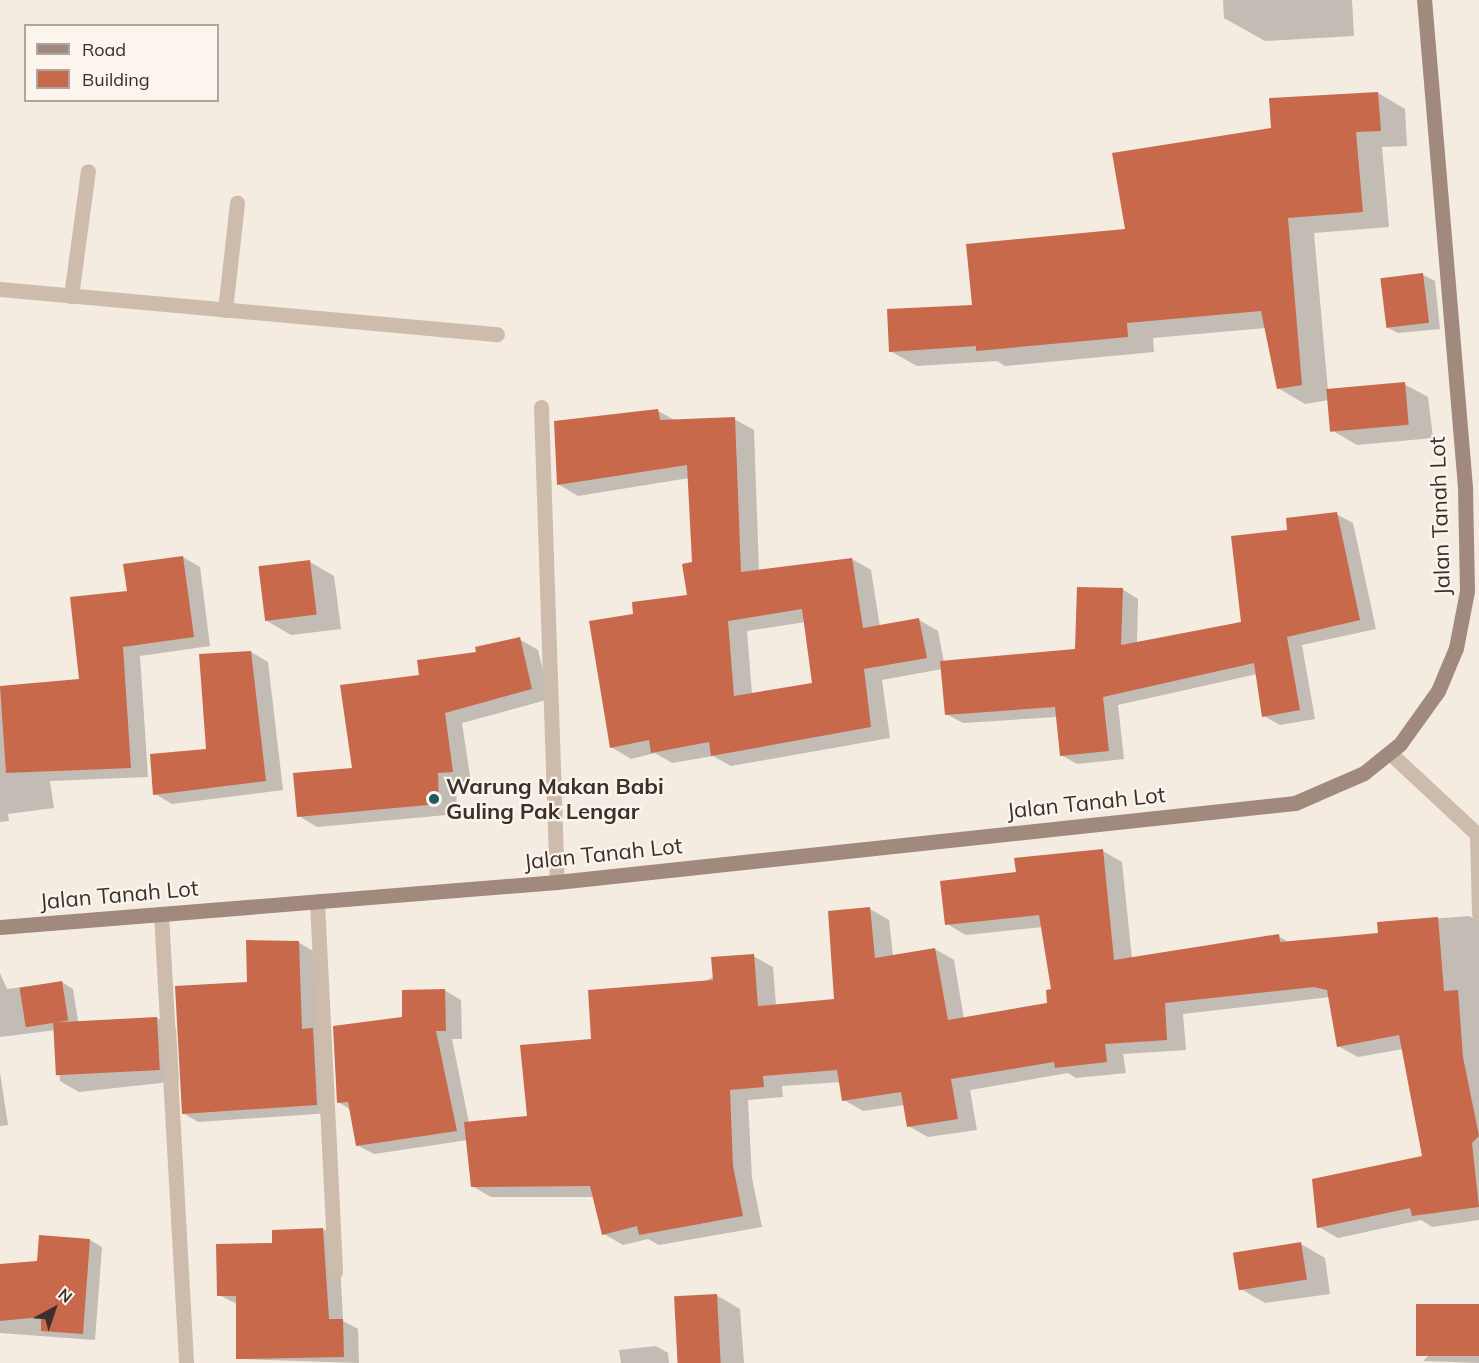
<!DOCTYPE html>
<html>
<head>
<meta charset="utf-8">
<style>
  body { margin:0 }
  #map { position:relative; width:1479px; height:1363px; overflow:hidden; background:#f4ebe1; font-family:Mulish,sans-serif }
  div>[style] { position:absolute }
  .shadow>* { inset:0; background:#0003 }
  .building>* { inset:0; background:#c8694b; transform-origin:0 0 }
  .minor>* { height:15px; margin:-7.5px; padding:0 7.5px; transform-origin:7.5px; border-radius:7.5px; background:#cdbbac }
  .secondary>* { height:15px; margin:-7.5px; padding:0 7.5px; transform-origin:7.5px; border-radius:7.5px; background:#a18a7d }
  .dots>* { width:16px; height:16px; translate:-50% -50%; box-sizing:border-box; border:3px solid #fbf5ee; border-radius:50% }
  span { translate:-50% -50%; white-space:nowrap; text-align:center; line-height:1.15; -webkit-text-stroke:4.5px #fbf5ee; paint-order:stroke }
  .street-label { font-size:22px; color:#3b302b }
  .poi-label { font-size:22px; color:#3b302b; font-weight:700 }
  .left { translate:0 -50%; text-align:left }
  .legend { position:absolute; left:24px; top:24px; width:195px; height:78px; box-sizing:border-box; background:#fbf5ee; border:2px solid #aea6a0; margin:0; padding:8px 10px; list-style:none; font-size:18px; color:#3b302b }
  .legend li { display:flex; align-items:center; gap:12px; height:30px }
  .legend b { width:30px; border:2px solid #aea6a0 }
  .north { position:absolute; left:24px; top:1279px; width:60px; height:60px; -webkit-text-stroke:4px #fbf5ee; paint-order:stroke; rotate:40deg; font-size:16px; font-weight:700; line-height:24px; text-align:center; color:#3b302b }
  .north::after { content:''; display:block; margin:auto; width:21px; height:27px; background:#3b302b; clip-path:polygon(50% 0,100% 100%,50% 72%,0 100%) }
</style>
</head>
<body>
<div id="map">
  <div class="shadow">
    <div style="clip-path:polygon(1223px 0,1352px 0,1354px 36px,1265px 41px,1224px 18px)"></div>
    <div style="clip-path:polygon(1378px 93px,1405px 109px,1407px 146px,1382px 147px,1389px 227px,1314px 233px,1328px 391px,1404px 384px,1428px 397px,1433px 438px,1357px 445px,1333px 431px,1329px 400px,1305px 404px,1278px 388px,1266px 328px,1153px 338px,1154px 352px,1005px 366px,997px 361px,917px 366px,890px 351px,1126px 231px,1272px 129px)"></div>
    <div style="clip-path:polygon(1423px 275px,1435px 281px,1440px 329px,1398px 333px,1386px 327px)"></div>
    <div style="clip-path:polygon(evenodd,658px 411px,676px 421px,734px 419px,754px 430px,759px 571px,852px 559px,871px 570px,880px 627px,919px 620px,938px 631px,944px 662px,1076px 650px,1122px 589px,1138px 599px,1137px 644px,1242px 623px,1289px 531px,1336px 514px,1353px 523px,1376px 629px,1302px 645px,1315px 719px,1280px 725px,1264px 716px,1257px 674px,1118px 705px,1124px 759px,1077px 764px,1061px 755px,1057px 717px,963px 723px,946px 714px,942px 669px,882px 680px,890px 738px,731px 766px,713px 756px,672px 763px,655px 753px,631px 759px,611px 747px,635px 615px,689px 597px,694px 564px,689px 478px,578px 496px,558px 484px,658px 411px,805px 622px,813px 684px,752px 694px,747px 631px,805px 622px)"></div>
    <div style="clip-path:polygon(183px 557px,200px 567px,210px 646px,140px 656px,148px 777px,50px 781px,54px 808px,8px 814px,9px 821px,0 822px,0 687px,81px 680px,129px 593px)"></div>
    <div style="clip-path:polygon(310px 562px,334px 576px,341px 629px,291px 635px,267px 621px)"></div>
    <div style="clip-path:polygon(519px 639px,538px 650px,550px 699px,462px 723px,471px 782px,456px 782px,457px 814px,317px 827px,299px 816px,354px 769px,421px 677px)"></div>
    <div style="clip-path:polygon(251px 652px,268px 662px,283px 790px,172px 804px,155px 794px,208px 751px)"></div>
    <div style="clip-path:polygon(1103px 851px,1122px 862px,1132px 959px,1278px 936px,1290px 943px,1380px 935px,1379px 923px,1469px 916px,1479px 922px,1479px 1220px,1432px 1227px,1421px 1220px,1338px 1238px,1319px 1227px,1423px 1157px,1403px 1049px,1358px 1057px,1338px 1046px,1330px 997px,1183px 1014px,1186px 1050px,1123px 1054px,1126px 1073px,1076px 1078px,1068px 1073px,970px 1090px,977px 1130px,928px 1137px,908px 1126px,905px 1105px,863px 1111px,844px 1100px,841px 1082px,782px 1086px,783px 1097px,748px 1100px,752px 1178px,762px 1227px,659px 1245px,648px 1239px,623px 1245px,604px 1234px,594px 1197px,491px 1197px,472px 1186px,468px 1140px,374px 1154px,357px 1145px,351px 1110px,338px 1102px,404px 1018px,444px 990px,461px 1000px,462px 1039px,452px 1039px,469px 1123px,529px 1117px,593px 1040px,753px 956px,773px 967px,776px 1005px,836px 1000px,870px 909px,889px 920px,893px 956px,935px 949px,954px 960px,964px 1019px,1049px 1005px,1053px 991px,1043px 927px,966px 935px,947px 924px,1017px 874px)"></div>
    <div style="clip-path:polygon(298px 942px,313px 951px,331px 1113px,198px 1122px,183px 1113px,248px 984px)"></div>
    <div style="clip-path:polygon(0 973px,7px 989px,62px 982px,73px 989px,79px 1027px,157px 1018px,176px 1029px,179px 1081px,79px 1092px,60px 1081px,56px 1030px,0 1037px)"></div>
    <div style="clip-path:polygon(0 1073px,8px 1125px,0 1126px)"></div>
    <div style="clip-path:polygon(323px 1229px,339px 1239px,343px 1321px,358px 1329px,359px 1363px,238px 1359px,237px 1304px,219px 1295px)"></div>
    <div style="clip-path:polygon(90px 1240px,102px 1247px,95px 1340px,0 1333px,0 1266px,39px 1263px)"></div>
    <div style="clip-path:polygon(1301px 1244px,1325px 1258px,1330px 1294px,1265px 1303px,1241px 1289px)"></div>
    <div style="clip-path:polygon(716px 1295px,740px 1309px,744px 1363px,680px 1363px)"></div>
    <div style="clip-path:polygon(1479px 1305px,1479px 1363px,1423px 1361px)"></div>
    <div style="clip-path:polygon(656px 1346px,668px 1353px,669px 1363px,621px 1363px,619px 1350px)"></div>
  </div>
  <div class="building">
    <div style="clip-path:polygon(1378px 92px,1381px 131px,1356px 132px,1363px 212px,1288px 218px,1302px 385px,1277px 389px,1261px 311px,1127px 323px,1128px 337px,976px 351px,976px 346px,889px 352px,887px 309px,972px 305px,966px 244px,1125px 229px,1112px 153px,1271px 128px,1269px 98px)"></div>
    <div style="left:1423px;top:273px;width:50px;height:43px;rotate:83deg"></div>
    <div style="left:1405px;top:382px;width:43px;height:79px;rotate:85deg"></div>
    <div style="clip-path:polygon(evenodd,658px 409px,660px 420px,735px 417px,741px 572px,852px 558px,863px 628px,919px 618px,927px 658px,864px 669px,871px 727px,711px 756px,709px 742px,651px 753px,649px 740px,610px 748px,589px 621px,633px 614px,632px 602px,687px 595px,682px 564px,692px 562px,687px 465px,557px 485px,554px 421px,658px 409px,802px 609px,812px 683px,734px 696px,728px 621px,802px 609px)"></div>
    <div style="clip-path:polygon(1337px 512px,1360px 620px,1287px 637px,1300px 710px,1262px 717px,1254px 663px,1103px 697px,1109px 751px,1060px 756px,1055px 707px,945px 715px,940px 661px,1075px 649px,1077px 587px,1123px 588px,1121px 645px,1241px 622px,1231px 536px,1287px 530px,1286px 518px)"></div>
    <div style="clip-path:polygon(183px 556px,194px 637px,123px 647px,131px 768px,6px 773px,0 686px,79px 679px,70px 597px,127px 591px,123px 564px)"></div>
    <div style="left:310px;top:560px;width:55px;height:52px;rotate:83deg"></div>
    <div style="clip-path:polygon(520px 637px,532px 689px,445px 713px,453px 772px,438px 773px,439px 804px,297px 817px,293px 773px,352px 768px,340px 685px,419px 675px,417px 660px,476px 652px,475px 647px)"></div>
    <div style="clip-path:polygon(251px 651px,266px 781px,153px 795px,150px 754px,206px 749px,199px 654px)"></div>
    <div style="clip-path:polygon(1103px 849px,1114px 960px,1279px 934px,1280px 942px,1378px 933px,1377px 922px,1438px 917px,1444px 991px,1458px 990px,1463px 1057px,1479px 1136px,1472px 1143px,1479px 1207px,1412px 1216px,1410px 1208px,1317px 1228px,1312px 1179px,1422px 1156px,1399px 1035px,1337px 1047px,1327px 990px,1314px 987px,1165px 1003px,1167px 1040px,1105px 1044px,1107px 1062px,1055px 1068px,1054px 1062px,951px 1079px,958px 1119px,907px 1127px,901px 1092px,842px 1101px,837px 1070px,763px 1076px,764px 1087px,730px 1090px,733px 1166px,743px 1216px,639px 1235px,637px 1226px,602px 1235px,590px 1186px,471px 1187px,464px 1122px,527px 1116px,520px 1045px,591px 1039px,588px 990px,713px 980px,711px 957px,754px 954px,758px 1006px,834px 999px,828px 911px,870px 907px,875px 958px,935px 948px,948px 1020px,1047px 1003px,1046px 990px,1051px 989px,1039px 915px,945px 925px,940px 881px,1016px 872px,1014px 858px)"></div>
    <div style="clip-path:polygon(246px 940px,299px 941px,302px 1029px,313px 1028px,317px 1105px,182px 1114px,175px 986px,247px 982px)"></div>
    <div style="left:62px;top:981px;width:40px;height:43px;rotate:81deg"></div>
    <div style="clip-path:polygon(445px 989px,446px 1031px,436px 1031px,457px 1131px,356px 1146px,348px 1102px,337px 1103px,333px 1026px,402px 1017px,402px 990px)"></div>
    <div style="left:157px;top:1017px;width:53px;height:104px;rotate:87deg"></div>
    <div style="clip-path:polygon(323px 1228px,329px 1319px,343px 1319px,344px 1357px,236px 1359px,236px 1296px,217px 1296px,216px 1244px,272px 1243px,272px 1230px)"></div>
    <div style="clip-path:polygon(39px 1235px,90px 1239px,83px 1334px,41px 1331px,41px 1317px,0 1321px,0 1264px,37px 1261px)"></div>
    <div style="left:1301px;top:1242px;width:38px;height:69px;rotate:81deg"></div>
    <div style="left:717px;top:1294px;width:69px;height:43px;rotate:87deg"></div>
    <div style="left:1479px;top:1304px;width:52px;height:63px;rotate:90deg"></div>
  </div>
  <div class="minor">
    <div style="left:0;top:289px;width:499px;rotate:5.2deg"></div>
    <div style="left:71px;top:296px;width:126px;rotate:-82.3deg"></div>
    <div style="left:225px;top:310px;width:108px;rotate:-83.6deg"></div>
    <div style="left:541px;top:407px;width:475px;rotate:88.1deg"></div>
    <div style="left:1390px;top:753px;width:122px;rotate:43deg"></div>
    <div style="left:1477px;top:835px;width:79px;rotate:88.5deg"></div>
    <div style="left:317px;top:901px;width:371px;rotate:87.2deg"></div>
    <div style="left:161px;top:914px;width:450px;rotate:86.8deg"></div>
  </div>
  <div class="secondary">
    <div style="left:0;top:927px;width:559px;rotate:-4.62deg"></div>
    <div style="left:557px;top:882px;width:742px;rotate:-6.11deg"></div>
    <div style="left:1295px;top:803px;width:75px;rotate:-23.5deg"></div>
    <div style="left:1364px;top:773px;width:46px;rotate:-38.9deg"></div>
    <div style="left:1400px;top:744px;width:65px;rotate:-54.4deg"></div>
    <div style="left:1438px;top:691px;width:47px;rotate:-67.3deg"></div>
    <div style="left:1456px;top:648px;width:58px;rotate:-79.1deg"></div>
    <div style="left:1467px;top:591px;width:104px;rotate:-91.1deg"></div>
    <div style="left:1465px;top:487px;width:489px;rotate:-94.8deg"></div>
  </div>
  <div class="dots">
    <div style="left:434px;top:799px;background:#1f5a5e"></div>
  </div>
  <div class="street-label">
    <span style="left:1440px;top:516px;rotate:-92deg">Jalan Tanah Lot</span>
    <span style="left:1086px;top:803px;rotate:-6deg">Jalan Tanah Lot</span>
    <span style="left:603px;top:854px;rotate:-6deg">Jalan Tanah Lot</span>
    <span style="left:119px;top:895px;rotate:-5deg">Jalan Tanah Lot</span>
  </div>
  <div class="poi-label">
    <span class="left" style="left:446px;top:799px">Warung Makan Babi<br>Guling Pak Lengar</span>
  </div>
  <ul class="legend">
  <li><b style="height:8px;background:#a18a7d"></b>Road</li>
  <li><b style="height:16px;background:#c8694b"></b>Building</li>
  </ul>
  <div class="north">N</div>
</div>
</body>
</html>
